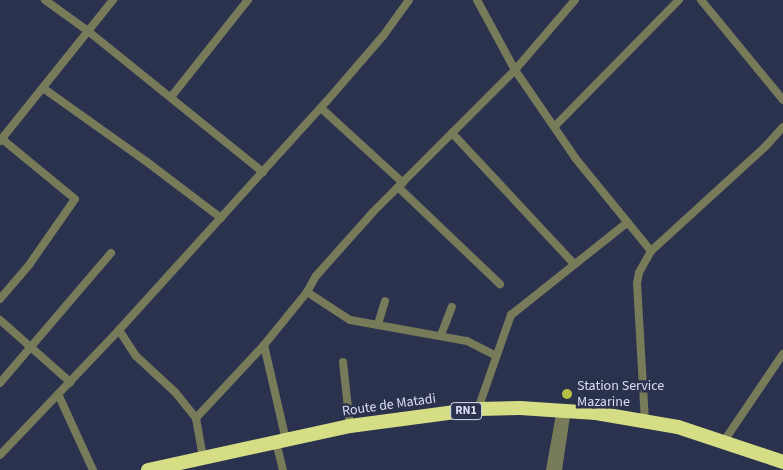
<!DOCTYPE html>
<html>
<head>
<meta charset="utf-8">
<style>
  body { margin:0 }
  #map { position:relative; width:783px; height:470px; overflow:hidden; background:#2b324d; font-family:"Source Sans 3",sans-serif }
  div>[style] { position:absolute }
  .street>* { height:8px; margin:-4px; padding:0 4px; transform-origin:4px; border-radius:4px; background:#787b59 }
  .highway>* { height:14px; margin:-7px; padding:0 7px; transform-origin:7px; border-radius:7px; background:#d6de85 }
  .dots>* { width:14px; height:14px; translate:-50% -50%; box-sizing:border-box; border:2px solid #2b324d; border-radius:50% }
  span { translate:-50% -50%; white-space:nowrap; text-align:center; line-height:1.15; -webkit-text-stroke:5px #2b324d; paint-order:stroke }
  .shield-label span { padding:1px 4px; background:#2b324d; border:1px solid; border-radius:4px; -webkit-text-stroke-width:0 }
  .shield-label { font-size:12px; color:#d9deef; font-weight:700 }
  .poi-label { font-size:14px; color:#d9deef }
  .left { translate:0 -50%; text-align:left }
  .street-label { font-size:14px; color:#d9deef }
</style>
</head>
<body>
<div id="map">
  <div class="street">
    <div style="left:45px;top:0;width:53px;rotate:35.8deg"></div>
    <div style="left:88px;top:31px;width:225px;rotate:38.9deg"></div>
    <div style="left:477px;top:0;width:80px;rotate:61.5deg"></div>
    <div style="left:515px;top:70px;width:108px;rotate:55.6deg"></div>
    <div style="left:576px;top:159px;width:119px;rotate:50.8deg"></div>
    <div style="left:651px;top:251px;width:25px;rotate:119deg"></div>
    <div style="left:639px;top:273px;width:10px;rotate:101deg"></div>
    <div style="left:637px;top:283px;width:138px;rotate:86.7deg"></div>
    <div style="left:701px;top:0;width:129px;rotate:50.6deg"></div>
    <div style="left:43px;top:88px;width:128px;rotate:35.4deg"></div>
    <div style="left:147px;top:162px;width:93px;rotate:37.1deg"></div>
    <div style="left:171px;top:97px;width:124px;rotate:-51.6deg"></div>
    <div style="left:321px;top:108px;width:111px;rotate:42.4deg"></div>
    <div style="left:555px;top:126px;width:177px;rotate:-45.5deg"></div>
    <div style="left:452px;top:133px;width:179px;rotate:47deg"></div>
    <div style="left:0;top:141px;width:181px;rotate:-51.3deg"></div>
    <div style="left:398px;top:187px;width:141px;rotate:43.6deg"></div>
    <div style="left:651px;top:251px;width:154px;rotate:-42.4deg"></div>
    <div style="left:765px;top:147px;width:27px;rotate:-48deg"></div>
    <div style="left:307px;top:292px;width:51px;rotate:33.1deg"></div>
    <div style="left:350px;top:320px;width:119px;rotate:10.2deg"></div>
    <div style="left:467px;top:341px;width:33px;rotate:27deg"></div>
    <div style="left:0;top:299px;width:45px;rotate:-49.5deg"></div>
    <div style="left:29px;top:265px;width:80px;rotate:-55.1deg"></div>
    <div style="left:75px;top:199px;width:94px;rotate:-140.6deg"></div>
    <div style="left:0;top:320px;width:94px;rotate:41.5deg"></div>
    <div style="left:378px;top:324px;width:24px;rotate:-73deg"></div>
    <div style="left:119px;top:330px;width:31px;rotate:57deg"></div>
    <div style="left:136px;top:356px;width:53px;rotate:42.7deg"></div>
    <div style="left:175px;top:392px;width:33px;rotate:51deg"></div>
    <div style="left:196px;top:418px;width:40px;rotate:80deg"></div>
    <div style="left:441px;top:335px;width:30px;rotate:-69deg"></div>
    <div style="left:264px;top:345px;width:98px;rotate:77deg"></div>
    <div style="left:343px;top:362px;width:64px;rotate:83.8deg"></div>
    <div style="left:0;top:383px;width:171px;rotate:-49.5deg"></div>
    <div style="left:58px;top:394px;width:84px;rotate:65.3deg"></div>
    <div style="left:478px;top:409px;width:100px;rotate:-70.7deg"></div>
    <div style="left:511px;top:315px;width:149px;rotate:-38.5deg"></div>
    <div style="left:196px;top:418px;width:100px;rotate:-47deg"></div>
    <div style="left:264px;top:345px;width:68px;rotate:-50.9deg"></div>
    <div style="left:307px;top:292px;width:18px;rotate:-61deg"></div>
    <div style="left:316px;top:276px;width:86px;rotate:-48.3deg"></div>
    <div style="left:373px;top:212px;width:201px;rotate:-45deg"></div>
    <div style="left:515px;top:70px;width:92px;rotate:-49.4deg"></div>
    <div style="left:724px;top:441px;width:105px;rotate:-55.9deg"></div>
    <div style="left:276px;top:442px;width:29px;rotate:76deg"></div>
    <div style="left:0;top:455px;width:173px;rotate:-46.4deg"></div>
    <div style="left:119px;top:330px;width:308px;rotate:-47.8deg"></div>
    <div style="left:326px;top:102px;width:87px;rotate:-49.2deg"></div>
    <div style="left:383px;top:36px;width:44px;rotate:-54.2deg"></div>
    <div style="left:550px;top:470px;width:62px;rotate:-79.8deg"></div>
    <div style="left:558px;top:470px;width:62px;rotate:-81.6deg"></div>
  </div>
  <div class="highway">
    <div style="left:148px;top:470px;width:207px;rotate:-12.3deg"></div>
    <div style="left:350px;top:426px;width:129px;rotate:-7.6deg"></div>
    <div style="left:478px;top:409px;width:42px;rotate:-1.4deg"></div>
    <div style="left:520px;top:408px;width:76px;rotate:3.8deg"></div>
    <div style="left:596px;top:413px;width:83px;rotate:9.7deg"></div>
    <div style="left:678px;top:427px;width:111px;rotate:18.4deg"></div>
  </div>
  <div class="dots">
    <div style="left:567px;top:394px;background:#b8c147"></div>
  </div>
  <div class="shield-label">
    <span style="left:466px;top:411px">RN1</span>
  </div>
  <div class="poi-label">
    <span class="left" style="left:577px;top:394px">Station Service<br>Mazarine</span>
  </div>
  <div class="street-label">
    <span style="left:389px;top:405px;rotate:-8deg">Route de Matadi</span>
  </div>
</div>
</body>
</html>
